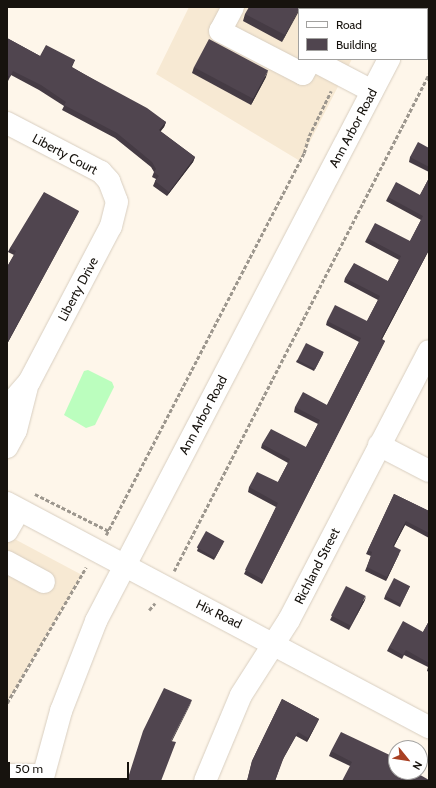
<!DOCTYPE html>
<html>
<head>
<meta charset="utf-8">
<style>
  body { margin:0 }
  #map { position:relative; width:436px; height:788px; overflow:hidden; background:#fef6ea; font-family:Cabin,sans-serif }
  div>[style] { position:absolute }
  .built>* { inset:0; background:#f7e9d3 }
  .green>* { inset:0; background:#bbfebe }
  .path>* { height:2.5px; margin-top:-1.25px; transform-origin:0; background:repeating-linear-gradient(90deg,#9d978e 0 4px,transparent 0 6px) }
  .roads { filter:drop-shadow(0 0 1px #d8cec0) drop-shadow(0 0 1px #d8cec0) }
  .minor>* { height:22px; margin:-11px; padding:0 11px; transform-origin:11px; border-radius:11px; background:#fff }
  .major>* { height:22px; margin:-11px; padding:0 11px; transform-origin:11px; border-radius:11px; background:#fff }
  .wall>* { inset:0; background:#453b44 }
  .shaded-wall>* { inset:0; background:#383037 }
  .building>* { inset:0; background:#50454f; transform-origin:0 0 }
  span { translate:-50% -50%; white-space:nowrap; text-align:center; line-height:1.15; -webkit-text-stroke:4px #fff; paint-order:stroke }
  .street-label { font-size:13px; color:#17130e }
  .frame { position:absolute; inset:0; border:8px solid #17130e; pointer-events:none }
  .legend { position:absolute; left:298px; top:8px; width:130px; height:52px; box-sizing:border-box; background:#fff; border:1px solid #a2a19f; margin:0; padding:5px 7px; list-style:none; font-size:12px; color:#17130e }
  .legend li { display:flex; align-items:center; gap:8px; height:20px }
  .legend b { width:20px; border:1px solid #a2a19f }
  .north { position:absolute; left:388px; top:740px; width:40px; height:40px; box-sizing:border-box; background:#fff; border:1px solid #a2a19f; border-radius:50%; rotate:120deg; font-size:11px; font-weight:700; line-height:16px; text-align:center; color:#17130e }
  .north::after { content:''; display:block; margin:auto; width:14px; height:18px; background:#a84023; clip-path:polygon(50% 0,100% 100%,50% 72%,0 100%) }
  .scale { position:absolute; left:8px; top:762px; width:121px; height:18px; box-sizing:border-box; border:2px solid #17130e; border-top:0; padding-left:5px; font-size:12px; line-height:14px; white-space:nowrap; color:#17130e; -webkit-text-stroke:3px #fff; paint-order:stroke }
</style>
</head>
<body>
<div id="map">
  <div class="built">
    <div style="clip-path:polygon(189px 7px,378px 7px,299px 9px,299px 59px,352px 59px,300px 161px,156px 74px)"></div>
    <div style="clip-path:polygon(7px 535px,82px 575px,7px 703px)"></div>
  </div>
  <div class="green">
    <div style="clip-path:polygon(88px 370px,112px 382px,114px 387px,95px 425px,86px 428px,64px 415px,84px 371px)"></div>
  </div>
  <div class="path">
    <div style="left:375px;top:9px;width:2px;rotate:-63deg"></div>
    <div style="left:35px;top:494px;width:83px;rotate:26.6deg"></div>
    <div style="left:106px;top:535px;width:430px;rotate:-62.6deg"></div>
    <div style="left:304px;top:153px;width:18px;rotate:-74deg"></div>
    <div style="left:309px;top:136px;width:50px;rotate:-63.9deg"></div>
    <div style="left:174px;top:571px;width:559px;rotate:-62.84deg"></div>
    <div style="left:149px;top:610px;width:9px;rotate:-49deg"></div>
    <div style="left:7px;top:703px;width:157px;rotate:-59.8deg"></div>
  </div>
  <div class="roads">
    <div class="minor">
      <div style="left:233px;top:7px;width:27px;rotate:118deg"></div>
      <div style="left:220px;top:31px;width:93px;rotate:27.4deg"></div>
      <div style="left:303px;top:74px;width:17px;rotate:-62deg"></div>
      <div style="left:399px;top:7px;width:9px;rotate:13deg"></div>
      <div style="left:337px;top:9px;width:2px;rotate:-63deg"></div>
      <div style="left:311px;top:59px;width:69px;rotate:27.7deg"></div>
      <div style="left:7px;top:123px;width:106px;rotate:27.5deg"></div>
      <div style="left:101px;top:172px;width:12px;rotate:48deg"></div>
      <div style="left:109px;top:181px;width:22px;rotate:69deg"></div>
      <div style="left:117px;top:202px;width:25px;rotate:104deg"></div>
      <div style="left:111px;top:226px;width:176px;rotate:117.7deg"></div>
      <div style="left:29px;top:382px;width:33px;rotate:131deg"></div>
      <div style="left:379px;top:445px;width:56px;rotate:27.5deg"></div>
      <div style="left:7px;top:447px;width:19px;rotate:-62deg"></div>
      <div style="left:16px;top:430px;width:44px;rotate:-75.7deg"></div>
      <div style="left:7px;top:503px;width:478px;rotate:28deg"></div>
      <div style="left:7px;top:531px;width:24px;rotate:-60deg"></div>
      <div style="left:7px;top:562px;width:42px;rotate:28.4deg"></div>
      <div style="left:7px;top:775px;width:36px"></div>
      <div style="left:205px;top:781px;width:93px;rotate:-67.3deg"></div>
      <div style="left:241px;top:695px;width:89px;rotate:-57.4deg"></div>
      <div style="left:289px;top:620px;width:303px;rotate:-62.5deg"></div>
    </div>
    <div class="major">
      <div style="left:416px;top:9px;width:2px;rotate:-63deg"></div>
      <div style="left:42px;top:781px;width:73px;rotate:-74.8deg"></div>
      <div style="left:61px;top:711px;width:97px;rotate:-68.7deg"></div>
      <div style="left:96px;top:621px;width:634px;rotate:-62.46deg"></div>
    </div>
  </div>
  <div class="wall">
    <div style="clip-path:polygon(301px 7px,300px 9px,299px 9px,282px 42px,243px 21px,245px 14px)"></div>
    <div style="clip-path:polygon(7px 38px,40px 56px,75px 60px,72px 67px,166px 122px,164px 127px,160px 131px,195px 157px,193px 162px,167px 196px,153px 186px,156px 179px,152px 177px,154px 172px,151px 167px,115px 138px,62px 110px,64px 106px,39px 90px,11px 75px,8px 81px,7px 81px)"></div>
    <div style="clip-path:polygon(194px 67px,266px 77px,251px 105px,192px 73px)"></div>
    <div style="clip-path:polygon(429px 148px,429px 172px,409px 162px,410px 157px)"></div>
    <div style="clip-path:polygon(429px 178px,429px 250px,382px 339px,385px 341px,383px 345px,262px 584px,244px 574px,276px 507px,248px 492px,249px 487px,278px 482px,288px 463px,261px 448px,262px 444px,306px 447px,318px 424px,294px 412px,295px 407px,327px 405px,359px 342px,326px 325px,327px 321px,367px 321px,378px 300px,344px 282px,345px 278px,388px 281px,399px 260px,365px 242px,367px 238px,410px 241px,421px 220px,386px 201px,388px 197px,420px 195px)"></div>
    <div style="clip-path:polygon(79px 211px,77px 215px,7px 344px,7px 267px,14px 255px,8px 252px,10px 248px)"></div>
    <div style="clip-path:polygon(323px 354px,314px 371px,296px 362px,297px 360px)"></div>
    <div style="clip-path:polygon(394px 494px,429px 511px,429px 538px,405px 525px,394px 546px,399px 554px,386px 581px,365px 571px,371px 556px,366px 554px)"></div>
    <div style="clip-path:polygon(223px 543px,214px 560px,197px 551px,198px 548px)"></div>
    <div style="clip-path:polygon(410px 586px,400px 607px,384px 599px,385px 596px)"></div>
    <div style="clip-path:polygon(365px 600px,349px 630px,330px 620px,332px 616px)"></div>
    <div style="clip-path:polygon(429px 621px,429px 672px,427px 671px,428px 667px,404px 655px,402px 659px,387px 651px,389px 647px,423px 632px)"></div>
    <div style="clip-path:polygon(282px 699px,319px 719px,317px 723px,307px 742px,296px 736px,282px 761px,275px 781px,247px 781px,252px 761px)"></div>
    <div style="clip-path:polygon(331px 751px,396px 758px,350px 766px,329px 756px)"></div>
  </div>
  <div class="shaded-wall">
    <div style="clip-path:polygon(299px 9px,299px 11px,282px 42px,285px 35px)"></div>
    <div style="clip-path:polygon(268px 71px,266px 77px,251px 105px,253px 98px)"></div>
    <div style="clip-path:polygon(166px 122px,164px 127px,158px 135px,159px 130px)"></div>
    <div style="clip-path:polygon(195px 157px,193px 162px,167px 196px,169px 192px)"></div>
    <div style="clip-path:polygon(79px 211px,77px 215px,7px 344px,7px 343px)"></div>
    <div style="clip-path:polygon(429px 249px,429px 250px,380px 343px,381px 339px)"></div>
    <div style="clip-path:polygon(406px 521px,405px 525px,392px 550px,393px 546px)"></div>
    <div style="clip-path:polygon(401px 550px,399px 554px,386px 581px,387px 577px)"></div>
    <div style="clip-path:polygon(366px 596px,365px 600px,349px 630px)"></div>
    <div style="clip-path:polygon(192px 700px,190px 705px,170px 745px,171px 741px)"></div>
    <div style="clip-path:polygon(319px 719px,317px 723px,307px 742px,308px 738px)"></div>
  </div>
  <div class="building">
    <div style="clip-path:polygon(249px 7px,300px 7px,285px 35px,245px 14px)"></div>
    <div style="clip-path:polygon(7px 38px,40px 56px,46px 45px,75px 60px,71px 67px,147px 108px,166px 122px,159px 130px,195px 157px,169px 192px,155px 181px,159px 176px,154px 172px,156px 169px,152px 162px,117px 133px,64px 105px,66px 102px,41px 85px,13px 71px,10px 77px,7px 75px)"></div>
    <div style="left:209px;top:39px;width:67px;height:32px;rotate:28deg"></div>
    <div style="clip-path:polygon(418px 142px,429px 148px,429px 167px,410px 157px)"></div>
    <div style="clip-path:polygon(429px 178px,429px 249px,381px 339px,385px 341px,264px 580px,245px 570px,278px 503px,249px 487px,257px 472px,278px 482px,290px 459px,262px 444px,271px 429px,306px 447px,320px 420px,295px 407px,303px 392px,327px 405px,361px 338px,327px 321px,335px 305px,367px 321px,380px 296px,345px 278px,354px 263px,388px 281px,401px 256px,367px 238px,375px 223px,410px 241px,423px 216px,388px 197px,396px 182px,420px 195px)"></div>
    <div style="clip-path:polygon(44px 192px,79px 211px,7px 343px,7px 267px,16px 251px,10px 248px)"></div>
    <div style="left:306px;top:343px;width:20px;height:19px;rotate:27deg"></div>
    <div style="clip-path:polygon(394px 494px,429px 511px,429px 533px,406px 521px,393px 546px,401px 550px,387px 577px,367px 567px,372px 552px,368px 550px)"></div>
    <div style="left:206px;top:531px;width:21px;height:19px;rotate:29deg"></div>
    <div style="left:394px;top:578px;width:18px;height:20px;rotate:27deg"></div>
    <div style="left:346px;top:586px;width:22px;height:33px;rotate:27deg"></div>
    <div style="clip-path:polygon(403px 621px,423px 632px,429px 621px,429px 663px,406px 650px,403px 655px,389px 647px)"></div>
    <div style="clip-path:polygon(164px 688px,192px 700px,171px 741px,176px 742px,161px 781px,127px 781px,143px 731px)"></div>
    <div style="clip-path:polygon(282px 699px,319px 719px,308px 738px,298px 732px,284px 757px,275px 781px,247px 781px,252px 761px)"></div>
    <div style="clip-path:polygon(341px 732px,396px 758px,396px 772px,415px 772px,429px 780px,429px 781px,342px 781px,352px 762px,331px 751px)"></div>
  </div>
  <div class="street-label">
    <span style="left:353px;top:128px;rotate:-62deg">Ann Arbor Road</span>
    <span style="left:65px;top:154px;rotate:28deg">Liberty Court</span>
    <span style="left:78px;top:289px;rotate:-62deg">Liberty Drive</span>
    <span style="left:203px;top:415px;rotate:-62deg">Ann Arbor Road</span>
    <span style="left:317px;top:566px;rotate:-63deg">Richland Street</span>
    <span style="left:219px;top:614px;rotate:26deg">Hix Road</span>
  </div>
  <div class="frame"></div>
  <ul class="legend">
  <li><b style="height:5px;background:#fff"></b>Road</li>
  <li><b style="height:11px;background:#50454f"></b>Building</li>
  </ul>
  <div class="north">N</div>
  <div class="scale">50 m</div>
</div>
</body>
</html>
